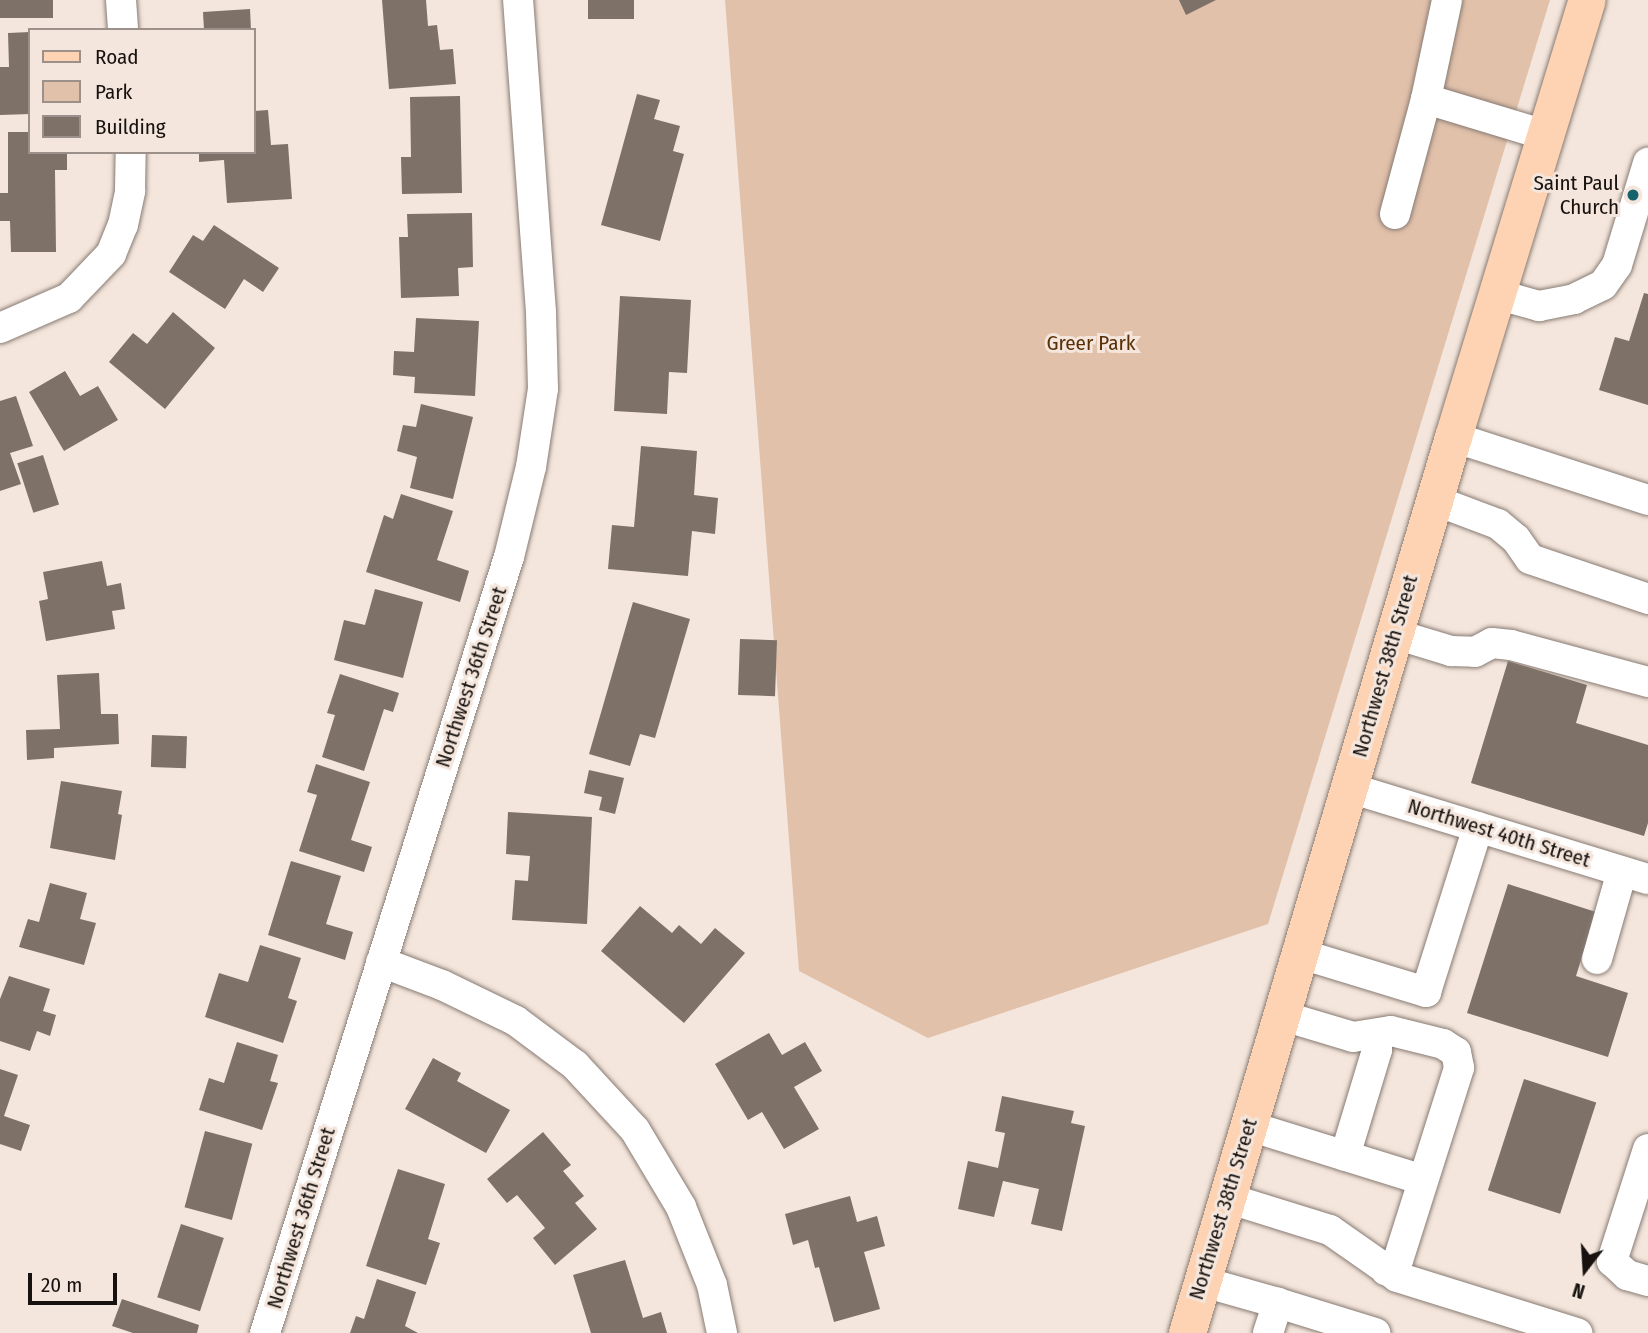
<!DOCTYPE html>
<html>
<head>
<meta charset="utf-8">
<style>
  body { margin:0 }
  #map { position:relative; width:1648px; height:1333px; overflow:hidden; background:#f4e6dc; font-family:"Fira Sans Condensed",sans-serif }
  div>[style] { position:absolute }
  .green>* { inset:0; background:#e1c1aa }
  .building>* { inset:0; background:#7d7168; transform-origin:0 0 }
  .roads { filter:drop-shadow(0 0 2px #887b73) drop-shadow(0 0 2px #887b73) }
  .minor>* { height:30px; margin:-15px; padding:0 15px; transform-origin:15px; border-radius:15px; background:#fff }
  .major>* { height:37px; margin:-18.5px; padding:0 18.5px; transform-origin:18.5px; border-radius:18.5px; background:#fed3b3 }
  .dots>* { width:19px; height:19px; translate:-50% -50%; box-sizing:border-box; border:4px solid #f4e6dc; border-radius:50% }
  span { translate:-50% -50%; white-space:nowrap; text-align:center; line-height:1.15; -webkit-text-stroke:6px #f4e6dc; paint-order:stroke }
  .poi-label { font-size:21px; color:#17120f }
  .right { translate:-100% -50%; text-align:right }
  .park-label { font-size:21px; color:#5a2f06 }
  .street-label { font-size:21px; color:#17120f }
  .legend { position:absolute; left:28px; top:28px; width:228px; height:126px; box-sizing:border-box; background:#f4e6dc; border:2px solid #9c918a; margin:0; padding:9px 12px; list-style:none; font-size:21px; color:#17120f }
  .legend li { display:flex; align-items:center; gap:14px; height:35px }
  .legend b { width:35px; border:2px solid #9c918a }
  .north { position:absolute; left:1550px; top:1235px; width:70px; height:70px; -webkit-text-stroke:5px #f4e6dc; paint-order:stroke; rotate:197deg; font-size:19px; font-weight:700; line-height:28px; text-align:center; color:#17120f }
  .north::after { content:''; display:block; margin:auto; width:24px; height:32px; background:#17120f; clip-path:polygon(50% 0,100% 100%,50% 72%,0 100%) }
  .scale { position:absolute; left:28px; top:1273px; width:89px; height:32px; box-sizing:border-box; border:4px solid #17120f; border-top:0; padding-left:9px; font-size:21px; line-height:24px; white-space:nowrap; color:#17120f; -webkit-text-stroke:5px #f4e6dc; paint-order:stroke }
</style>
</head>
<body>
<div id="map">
  <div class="green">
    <div style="clip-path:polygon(725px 0,1550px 0,1268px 924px,928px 1038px,799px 971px)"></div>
  </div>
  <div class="building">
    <div style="left:0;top:0;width:53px;height:18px"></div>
    <div style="clip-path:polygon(382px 0,426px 0,428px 26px,437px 25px,440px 50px,453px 49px,456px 84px,389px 89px)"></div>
    <div style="left:588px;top:0;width:46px;height:19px"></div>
    <div style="clip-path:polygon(1179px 0,1216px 0,1186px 15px)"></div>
    <div style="clip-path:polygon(250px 9px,251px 30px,204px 30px,203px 12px)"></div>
    <div style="clip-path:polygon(30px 32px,30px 114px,0 115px,0 67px,9px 67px,8px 33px)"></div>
    <div style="clip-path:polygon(637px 94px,660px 100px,654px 119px,680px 126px,673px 151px,684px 154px,660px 241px,601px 225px)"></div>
    <div style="clip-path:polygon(460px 96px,462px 193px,402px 194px,401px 157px,411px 157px,410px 97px)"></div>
    <div style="clip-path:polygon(268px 110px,271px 145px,288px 144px,292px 199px,227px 203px,224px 160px,199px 162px,199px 152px,254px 152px,254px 111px)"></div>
    <div style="clip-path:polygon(8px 132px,30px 132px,30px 152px,67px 152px,67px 170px,55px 170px,56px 252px,11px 252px,10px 221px,0 221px,0 193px,8px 193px)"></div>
    <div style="clip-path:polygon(472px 213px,473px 267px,458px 268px,459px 296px,401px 298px,399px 237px,408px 237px,407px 214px)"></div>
    <div style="clip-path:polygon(214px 225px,279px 268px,263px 292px,244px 279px,225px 309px,169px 272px,193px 235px,203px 241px)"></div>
    <div style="clip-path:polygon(1644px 293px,1648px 294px,1648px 405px,1599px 390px,1615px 337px,1629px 341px)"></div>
    <div style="clip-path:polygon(620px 296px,691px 300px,687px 373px,669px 372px,667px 414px,614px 411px)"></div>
    <div style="clip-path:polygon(173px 312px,215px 348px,165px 409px,109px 362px,133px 333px,147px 344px)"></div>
    <div style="clip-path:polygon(416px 318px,479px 321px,475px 396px,414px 393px,415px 377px,393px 375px,394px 351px,414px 352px)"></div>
    <div style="clip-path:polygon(65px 371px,80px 396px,98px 386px,118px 420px,64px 451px,29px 392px)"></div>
    <div style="clip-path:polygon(16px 396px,33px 446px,10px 453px,21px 484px,0 491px,0 401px)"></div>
    <div style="clip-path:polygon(421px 404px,473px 417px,453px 499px,410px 488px,417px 457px,397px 451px,403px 425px,416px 427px)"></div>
    <div style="clip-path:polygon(641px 446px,697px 451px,694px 495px,718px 498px,715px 534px,692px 531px,688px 576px,608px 569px,612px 525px,634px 527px)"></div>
    <div style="left:43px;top:455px;width:52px;height:27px;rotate:72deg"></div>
    <div style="clip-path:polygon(401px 494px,453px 511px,437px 560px,469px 571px,460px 602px,366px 572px,384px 515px,393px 519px)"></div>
    <div style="clip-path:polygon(102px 561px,107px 586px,121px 583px,125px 609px,112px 611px,115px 629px,46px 641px,39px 601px,48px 599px,43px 572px)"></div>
    <div style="clip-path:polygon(375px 589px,423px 602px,403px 678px,334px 660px,344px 620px,365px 625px)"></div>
    <div style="clip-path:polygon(633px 602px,690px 619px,655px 738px,640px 734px,630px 766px,589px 754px)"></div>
    <div style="left:740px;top:639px;width:37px;height:56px;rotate:2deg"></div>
    <div style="clip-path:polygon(1508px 661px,1587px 685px,1576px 723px,1648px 745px,1648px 823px,1644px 836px,1471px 783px)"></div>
    <div style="clip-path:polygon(99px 673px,101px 714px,118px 714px,119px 744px,54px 748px,54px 758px,27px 760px,26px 730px,60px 729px,57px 675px)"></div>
    <div style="clip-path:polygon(340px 674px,399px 693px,393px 712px,384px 709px,364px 771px,322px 757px,335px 715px,327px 713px)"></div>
    <div style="left:152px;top:735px;width:35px;height:32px;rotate:2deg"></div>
    <div style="clip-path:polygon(316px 764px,370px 782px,351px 840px,372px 847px,364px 872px,299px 851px,317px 795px,307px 792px)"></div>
    <div style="clip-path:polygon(589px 770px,624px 778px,615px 814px,599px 810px,602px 797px,584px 793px)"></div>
    <div style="clip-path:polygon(61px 781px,122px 791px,118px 814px,122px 815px,115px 860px,50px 848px)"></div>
    <div style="clip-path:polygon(508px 812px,592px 817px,587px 924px,512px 920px,515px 880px,528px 881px,530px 856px,506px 854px)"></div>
    <div style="clip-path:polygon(291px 861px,341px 876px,326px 924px,353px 932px,345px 960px,268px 935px)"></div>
    <div style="clip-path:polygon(50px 883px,87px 893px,80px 919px,96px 923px,84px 965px,19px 947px,28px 919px,39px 922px)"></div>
    <div style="clip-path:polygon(1508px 884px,1596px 912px,1576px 976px,1628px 993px,1608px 1057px,1467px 1013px)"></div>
    <div style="clip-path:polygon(640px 906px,672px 933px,679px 925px,701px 944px,715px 928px,745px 953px,684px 1023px,601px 951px)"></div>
    <div style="clip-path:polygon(260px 945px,301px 958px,288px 998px,297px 1001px,283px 1043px,205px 1017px,219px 973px,248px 982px)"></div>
    <div style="clip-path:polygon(9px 976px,50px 989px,43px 1011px,56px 1015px,50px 1036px,37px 1031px,30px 1051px,0 1041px,0 999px)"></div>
    <div style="clip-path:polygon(769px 1033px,782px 1055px,805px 1042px,822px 1071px,794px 1087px,819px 1129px,784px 1149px,762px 1112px,748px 1120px,715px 1064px)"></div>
    <div style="clip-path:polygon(237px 1042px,278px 1055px,270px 1081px,278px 1083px,262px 1130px,199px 1110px,209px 1078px,224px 1083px)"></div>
    <div style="clip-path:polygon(433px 1058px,461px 1073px,457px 1081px,510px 1110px,486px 1153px,405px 1109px)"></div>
    <div style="clip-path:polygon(0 1069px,18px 1075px,4px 1116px,30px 1125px,21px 1151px,0 1144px)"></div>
    <div style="left:1524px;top:1079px;width:76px;height:117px;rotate:18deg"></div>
    <div style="clip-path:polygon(1002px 1096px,1074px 1111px,1071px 1123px,1085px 1126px,1062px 1231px,1031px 1224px,1039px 1189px,1003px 1181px,994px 1217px,958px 1209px,968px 1161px,998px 1168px,1005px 1133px,995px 1131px)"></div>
    <div style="left:205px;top:1131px;width:49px;height:79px;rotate:15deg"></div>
    <div style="clip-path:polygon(543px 1132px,571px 1165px,563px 1171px,584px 1196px,575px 1203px,597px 1229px,555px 1265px,533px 1238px,545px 1228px,517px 1195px,507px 1203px,487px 1179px)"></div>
    <div style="clip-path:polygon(398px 1169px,445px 1184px,428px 1239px,440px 1243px,426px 1285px,366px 1266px)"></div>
    <div style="clip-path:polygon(850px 1196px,857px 1222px,877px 1216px,885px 1246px,864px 1252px,880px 1309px,834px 1322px,819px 1267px,815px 1268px,808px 1240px,793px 1245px,785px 1214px)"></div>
    <div style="left:181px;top:1224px;width:45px;height:77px;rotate:18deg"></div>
    <div style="clip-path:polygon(625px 1260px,643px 1318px,661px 1312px,667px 1333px,591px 1333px,573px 1275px)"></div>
    <div style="clip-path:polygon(377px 1279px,416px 1292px,405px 1326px,418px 1333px,350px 1333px,356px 1316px,364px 1319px)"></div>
    <div style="clip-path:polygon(122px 1299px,199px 1325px,197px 1333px,133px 1333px,112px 1326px)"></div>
  </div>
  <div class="roads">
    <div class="minor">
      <div style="left:121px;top:0;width:30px;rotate:86deg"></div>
      <div style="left:1426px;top:99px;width:124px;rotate:16.8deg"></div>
      <div style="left:1395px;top:214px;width:119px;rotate:-74.9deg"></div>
      <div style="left:1426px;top:99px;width:101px;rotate:-78deg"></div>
      <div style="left:1496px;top:294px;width:45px;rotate:15.6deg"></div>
      <div style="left:1539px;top:306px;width:36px;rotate:-11deg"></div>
      <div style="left:1574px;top:299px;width:32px;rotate:-26deg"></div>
      <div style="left:1603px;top:285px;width:24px;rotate:-55deg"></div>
      <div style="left:1617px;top:265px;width:107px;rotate:-73.1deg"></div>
      <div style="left:0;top:328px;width:75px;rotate:-23.5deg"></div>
      <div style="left:69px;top:298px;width:61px;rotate:-46.3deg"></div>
      <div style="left:111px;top:254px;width:31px;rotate:-68deg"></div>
      <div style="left:123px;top:225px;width:35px;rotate:-78deg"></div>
      <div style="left:130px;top:191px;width:39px;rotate:-89deg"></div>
      <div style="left:1453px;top:437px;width:205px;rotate:17.9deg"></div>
      <div style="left:1434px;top:500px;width:68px;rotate:20.6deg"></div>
      <div style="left:1498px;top:524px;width:23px;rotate:40deg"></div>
      <div style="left:1516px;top:539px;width:24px;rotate:55deg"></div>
      <div style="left:1530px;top:559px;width:125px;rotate:18.7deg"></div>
      <div style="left:1395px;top:634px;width:59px;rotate:16.9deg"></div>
      <div style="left:1451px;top:651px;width:24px;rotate:2deg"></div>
      <div style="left:1475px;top:652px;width:19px;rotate:-28deg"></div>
      <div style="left:1492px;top:643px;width:19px;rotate:6deg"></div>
      <div style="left:1511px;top:645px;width:142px;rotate:15.1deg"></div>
      <div style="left:1350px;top:788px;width:312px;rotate:17deg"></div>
      <div style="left:1301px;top:954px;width:131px;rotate:16.9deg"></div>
      <div style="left:1426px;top:992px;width:173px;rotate:-72.5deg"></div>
      <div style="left:1597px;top:959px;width:91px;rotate:-74.1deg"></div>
      <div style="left:381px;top:962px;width:65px;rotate:20.7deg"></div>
      <div style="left:442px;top:985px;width:82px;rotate:25.9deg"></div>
      <div style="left:516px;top:1021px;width:74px;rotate:36.7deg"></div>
      <div style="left:575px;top:1065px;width:88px;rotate:47.3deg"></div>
      <div style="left:635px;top:1130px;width:90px;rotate:59.1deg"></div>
      <div style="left:681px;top:1207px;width:84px;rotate:68.3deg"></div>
      <div style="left:712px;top:1285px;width:49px;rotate:78.2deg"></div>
      <div style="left:1283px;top:1016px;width:73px;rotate:16.7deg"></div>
      <div style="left:1353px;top:1037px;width:38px;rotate:-9deg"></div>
      <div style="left:1391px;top:1031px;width:54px;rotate:14deg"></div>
      <div style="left:1443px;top:1044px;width:15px;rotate:32deg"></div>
      <div style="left:1456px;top:1052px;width:16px;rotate:79deg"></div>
      <div style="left:1459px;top:1068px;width:201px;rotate:107.6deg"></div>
      <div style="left:1398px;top:1260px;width:16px;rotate:140deg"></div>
      <div style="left:1249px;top:1126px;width:182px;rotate:17.2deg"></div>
      <div style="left:1648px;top:1149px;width:118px;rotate:107.8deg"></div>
      <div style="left:1612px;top:1261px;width:21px;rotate:43deg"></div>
      <div style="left:1627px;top:1275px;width:22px;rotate:16deg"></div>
      <div style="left:1345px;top:1156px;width:111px;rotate:-73.2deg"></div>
      <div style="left:1377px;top:1050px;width:16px;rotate:-104deg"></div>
      <div style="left:1227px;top:1198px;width:108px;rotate:17.3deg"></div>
      <div style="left:1330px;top:1230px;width:82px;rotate:35deg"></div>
      <div style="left:1397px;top:1277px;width:189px;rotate:17.3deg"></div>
      <div style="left:1200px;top:1281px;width:81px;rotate:15.8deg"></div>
      <div style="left:265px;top:1333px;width:813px;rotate:-72.55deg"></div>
      <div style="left:509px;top:557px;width:93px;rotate:-76.3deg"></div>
      <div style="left:531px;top:467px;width:79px;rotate:-81.3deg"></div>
      <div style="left:543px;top:389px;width:77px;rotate:-91.5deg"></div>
      <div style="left:541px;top:312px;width:313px;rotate:-94.2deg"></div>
      <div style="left:1268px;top:1333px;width:32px;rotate:-72deg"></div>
      <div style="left:1278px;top:1303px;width:102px;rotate:17.2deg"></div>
    </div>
    <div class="major">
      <div style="left:1187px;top:1333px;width:935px;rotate:-73.47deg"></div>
      <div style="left:1453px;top:437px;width:457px;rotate:-73deg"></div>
    </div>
  </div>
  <div class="dots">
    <div style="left:1633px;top:195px;background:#15636c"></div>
  </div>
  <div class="poi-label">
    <span class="right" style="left:1619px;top:195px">Saint Paul<br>Church</span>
  </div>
  <div class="park-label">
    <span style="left:1091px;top:343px">Greer Park</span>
  </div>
  <div class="street-label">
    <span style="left:1385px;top:666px;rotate:-74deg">Northwest 38th Street</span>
    <span style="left:471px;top:677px;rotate:-72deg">Northwest 36th Street</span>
    <span style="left:1499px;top:833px;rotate:17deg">Northwest 40th Street</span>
    <span style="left:1223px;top:1209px;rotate:-73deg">Northwest 38th Street</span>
    <span style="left:301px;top:1218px;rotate:-73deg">Northwest 36th Street</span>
  </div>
  <ul class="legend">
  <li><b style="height:9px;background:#fed3b3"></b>Road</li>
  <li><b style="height:19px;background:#e1c1aa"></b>Park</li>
  <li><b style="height:19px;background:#7d7168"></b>Building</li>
  </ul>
  <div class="north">N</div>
  <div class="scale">20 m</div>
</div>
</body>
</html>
